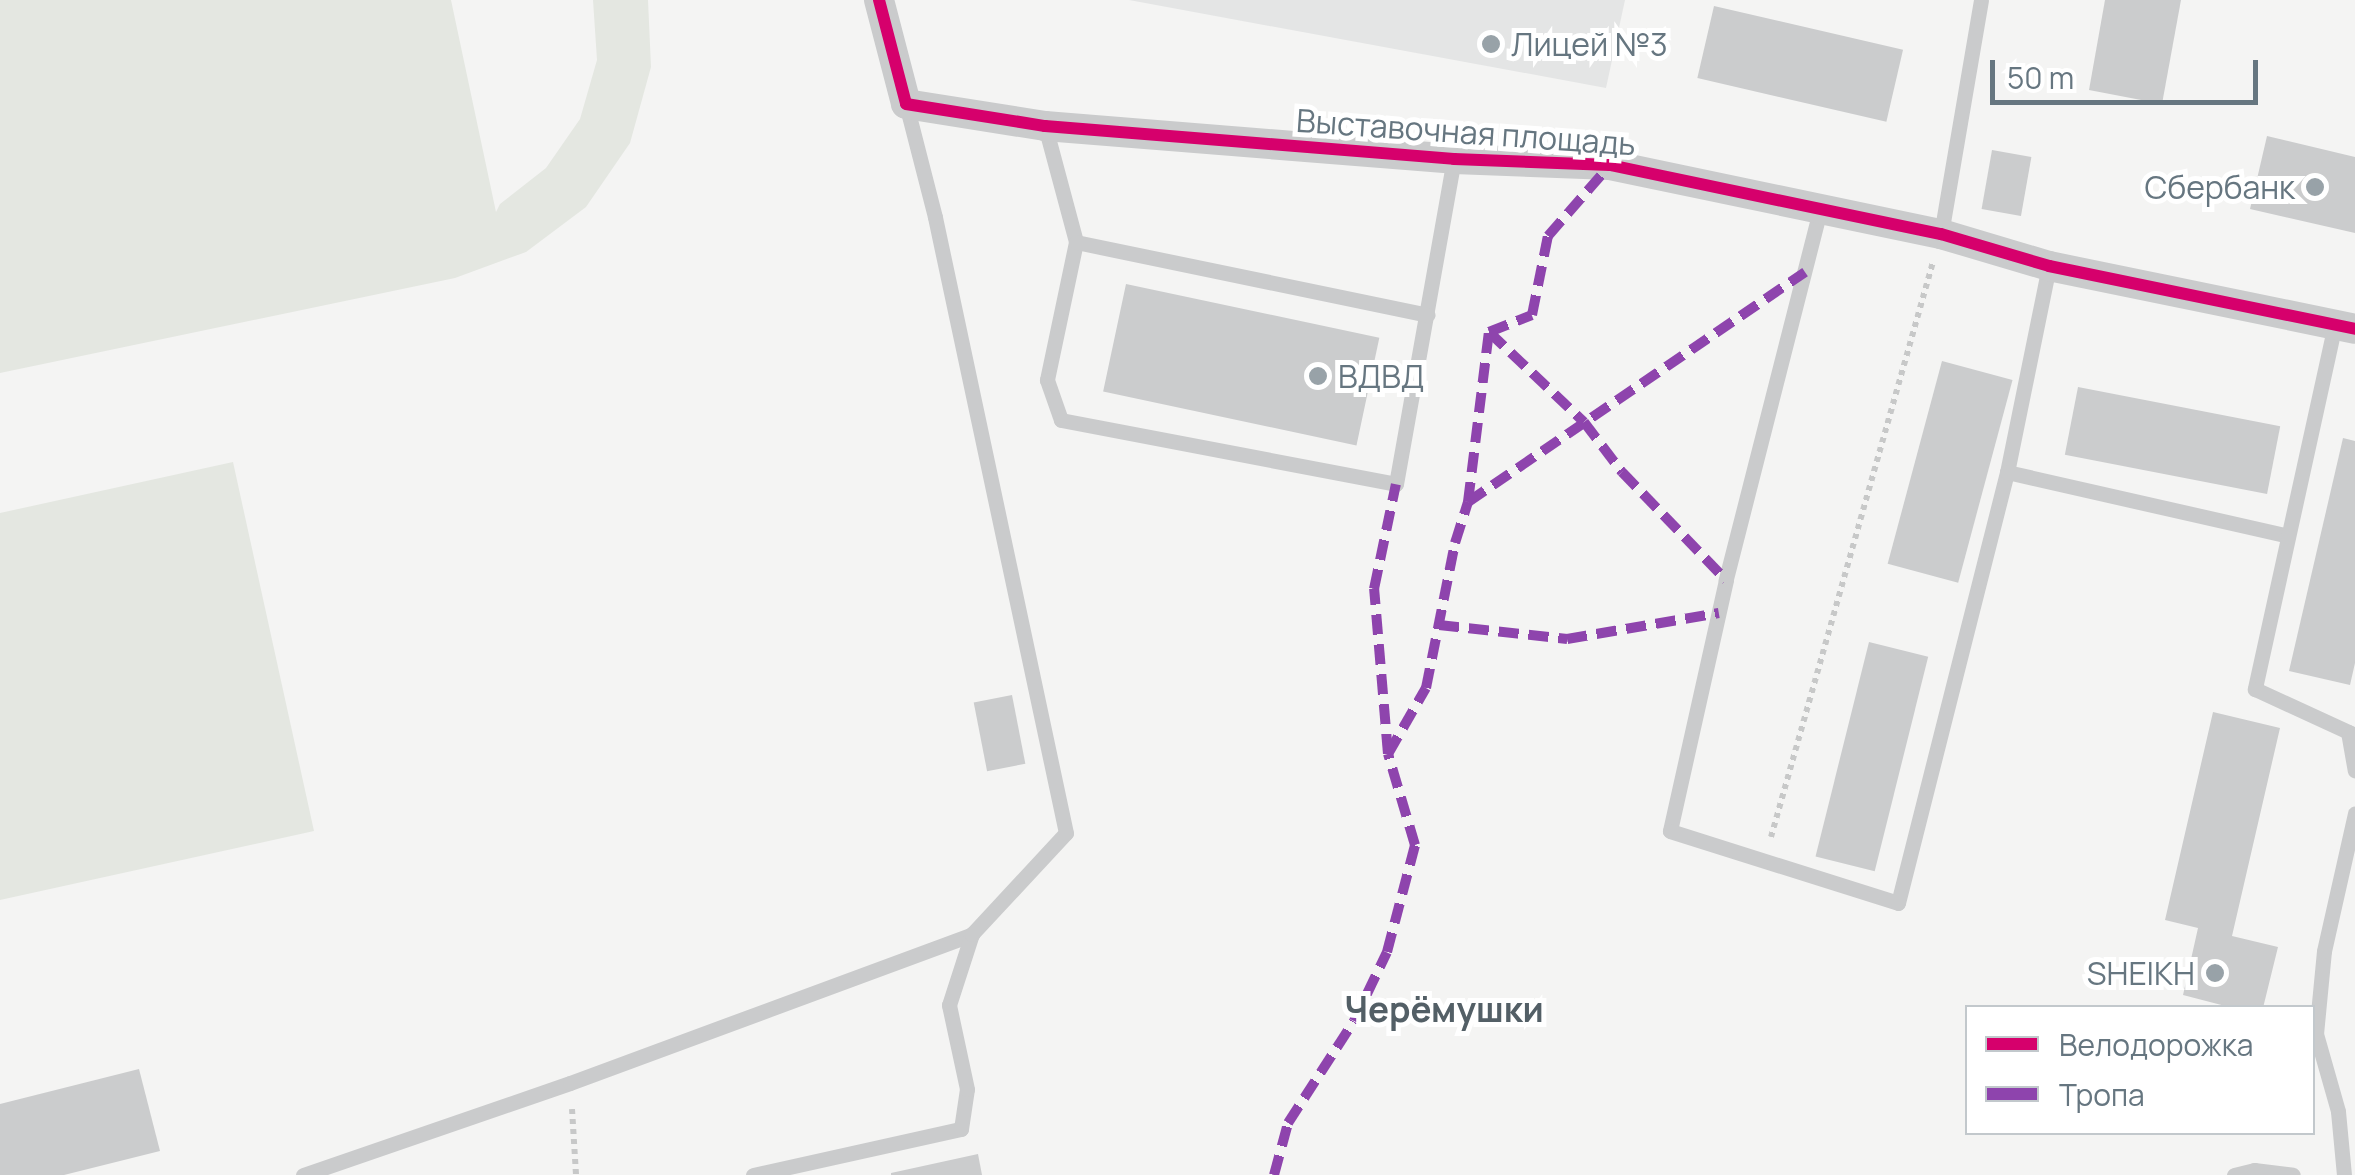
<!DOCTYPE html>
<html>
<head>
<meta charset="utf-8">
<style>
  body { margin:0 }
  #map { position:relative; width:2355px; height:1175px; overflow:hidden; background:#f4f4f3; font-family:Manrope,sans-serif }
  div>[style] { position:absolute }
  .built>* { inset:0; background:#e4e5e5 }
  .green>* { inset:0; background:#e4e7e1 }
  .building>* { inset:0; background:#cbcccd; transform-origin:0 0 }
  .path>* { height:6px; margin-top:-3px; transform-origin:0; background:repeating-linear-gradient(90deg,#c7c8c8 0 5px,transparent 0 10px) }
  .lane>* { height:15px; margin:-7.5px; padding:0 7.5px; transform-origin:7.5px; border-radius:7.5px; background:#cacbcc }
  .street>* { height:30px; margin:-15px; padding:0 15px; transform-origin:15px; border-radius:15px; background:#cacbcc }
  .quiet>* { height:10px; margin-top:-5px; transform-origin:0; background:repeating-linear-gradient(90deg,#8e44ad 0 20px,transparent 0 30px) }
  .cycleway>* { height:12px; margin:-6px; padding:0 6px; transform-origin:6px; border-radius:6px; background:#d6006c }
  .dots>* { width:28px; height:28px; translate:-50% -50%; box-sizing:border-box; border:5px solid #fff; border-radius:50% }
  span { translate:-50% -50%; white-space:nowrap; text-align:center; line-height:1.15; -webkit-text-stroke:10px #fff; paint-order:stroke }
  .poi-label { font-size:32px; color:#667680 }
  .left { translate:0 -50%; text-align:left }
  .right { translate:-100% -50%; text-align:right }
  .street-label { font-size:32px; color:#667680 }
  .neighbourhood-label { font-size:35px; color:#535f66; font-weight:700 }
  .legend { position:absolute; left:1965px; top:1005px; width:350px; height:130px; box-sizing:border-box; background:#fff; border:2px solid #c2c8cc; margin:0; padding:12px 18px; list-style:none; font-size:30px; color:#667680 }
  .legend li { display:flex; align-items:center; gap:20px; height:50px }
  .legend b { width:50px; border:2px solid #c2c8cc }
  .scale { position:absolute; left:1990px; top:60px; width:268px; height:45px; box-sizing:border-box; border:5px solid #667680; border-top:0; padding-left:12px; font-size:30px; line-height:35px; white-space:nowrap; color:#667680; -webkit-text-stroke:8px #fff; paint-order:stroke }
</style>
</head>
<body>
<div id="map">
  <div class="built">
    <div style="clip-path:polygon(1129px 0,1625px 0,1606px 88px)"></div>
  </div>
  <div class="green">
    <div style="clip-path:polygon(0 0,451px 0,496px 212px,500px 204px,546px 168px,580px 119px,597px 60px,593px 0,648px 0,651px 67px,630px 143px,586px 207px,526px 252px,455px 278px,0 373px)"></div>
    <div style="clip-path:polygon(233px 462px,314px 831px,0 900px,0 513px)"></div>
  </div>
  <div class="building">
    <div style="clip-path:polygon(2105px 0,2181px 0,2162px 104px,2089px 90px)"></div>
    <div style="left:1714px;top:6px;width:194px;height:74px;rotate:13deg"></div>
    <div style="clip-path:polygon(2267px 136px,2355px 157px,2355px 233px,2250px 209px)"></div>
    <div style="left:1992px;top:150px;width:40px;height:60px;rotate:10deg"></div>
    <div style="left:1126px;top:284px;width:259px;height:110px;rotate:12deg"></div>
    <div style="left:1942px;top:361px;width:73px;height:210px;rotate:15deg"></div>
    <div style="left:2078px;top:387px;width:206px;height:69px;rotate:11deg"></div>
    <div style="clip-path:polygon(2343px 438px,2355px 441px,2355px 663px,2350px 685px,2289px 671px)"></div>
    <div style="left:1869px;top:642px;width:61px;height:221px;rotate:14deg"></div>
    <div style="left:1012px;top:695px;width:70px;height:39px;rotate:79deg"></div>
    <div style="clip-path:polygon(2213px 712px,2280px 728px,2232px 936px,2278px 947px,2263px 1008px,2233px 1008px,2183px 995px,2198px 928px,2165px 920px)"></div>
    <div style="clip-path:polygon(139px 1069px,160px 1151px,64px 1175px,0 1175px,0 1104px)"></div>
    <div style="clip-path:polygon(978px 1154px,982px 1175px,891px 1175px,891px 1173px)"></div>
  </div>
  <div class="path">
    <div style="left:1771px;top:837px;width:597px;rotate:-74.27deg"></div>
    <div style="left:572px;top:1109px;width:66px;rotate:86.5deg"></div>
  </div>
  <div class="lane">
    <div style="left:1045px;top:126px;width:120px;rotate:75deg"></div>
    <div style="left:1076px;top:242px;width:141px;rotate:101.9deg"></div>
    <div style="left:1047px;top:380px;width:42px;rotate:70.7deg"></div>
    <div style="left:1061px;top:420px;width:341px;rotate:10.8deg"></div>
    <div style="left:1396px;top:484px;width:330px;rotate:-79.9deg"></div>
    <div style="left:1820px;top:210px;width:382px;rotate:104.3deg"></div>
    <div style="left:1726px;top:580px;width:257px;rotate:102.6deg"></div>
    <div style="left:1670px;top:831px;width:239px;rotate:17.5deg"></div>
    <div style="left:1898px;top:903px;width:445px;rotate:-75.8deg"></div>
    <div style="left:1941px;top:234px;width:237px;rotate:-80.3deg"></div>
    <div style="left:1076px;top:242px;width:359px;rotate:11.7deg"></div>
    <div style="left:2049px;top:266px;width:210px;rotate:101.5deg"></div>
    <div style="left:2007px;top:472px;width:288px;rotate:12.8deg"></div>
    <div style="left:2335px;top:324px;width:374px;rotate:102.4deg"></div>
    <div style="left:2255px;top:689px;width:110px;rotate:24.7deg"></div>
    <div style="left:2348px;top:732px;width:39px;rotate:80deg"></div>
    <div style="left:303px;top:1175px;width:282px;rotate:-19deg"></div>
    <div style="left:570px;top:1083px;width:429px;rotate:-20.3deg"></div>
    <div style="left:753px;top:1175px;width:213px;rotate:-12.5deg"></div>
    <div style="left:961px;top:1129px;width:40px;rotate:-81.5deg"></div>
    <div style="left:967px;top:1089px;width:86px;rotate:-102.1deg"></div>
    <div style="left:949px;top:1005px;width:75px;rotate:-72.1deg"></div>
    <div style="left:972px;top:934px;width:138px;rotate:-47.1deg"></div>
    <div style="left:1066px;top:833px;width:630px;rotate:-102.01deg"></div>
    <div style="left:935px;top:217px;width:117px;rotate:-104.4deg"></div>
    <div style="left:2234px;top:1175px;width:21px;rotate:-14deg"></div>
    <div style="left:2254px;top:1170px;width:39px;rotate:7deg"></div>
    <div style="left:2344px;top:1175px;width:64px;rotate:-95.4deg"></div>
    <div style="left:2338px;top:1111px;width:80px;rotate:-105.9deg"></div>
    <div style="left:2316px;top:1034px;width:83px;rotate:-84.5deg"></div>
    <div style="left:2324px;top:951px;width:141px;rotate:-77.3deg"></div>
  </div>
  <div class="street">
    <div style="left:879px;top:0;width:107px;rotate:75.4deg"></div>
    <div style="left:906px;top:104px;width:141px;rotate:9deg"></div>
    <div style="left:1045px;top:126px;width:410px;rotate:4.6deg"></div>
    <div style="left:1454px;top:159px;width:156px;rotate:2.2deg"></div>
    <div style="left:1610px;top:165px;width:338px;rotate:11.8deg"></div>
    <div style="left:1941px;top:234px;width:113px;rotate:16.5deg"></div>
    <div style="left:2049px;top:266px;width:312px;rotate:11.6deg"></div>
  </div>
  <div class="quiet">
    <div style="left:1489px;top:332px;width:131px;rotate:43.5deg"></div>
    <div style="left:1584px;top:422px;width:63px;rotate:52.8deg"></div>
    <div style="left:1622px;top:472px;width:150px;rotate:46.1deg"></div>
    <div style="left:1468px;top:502px;width:408px;rotate:-34.3deg"></div>
    <div style="left:1439px;top:625px;width:129px;rotate:6.2deg"></div>
    <div style="left:1567px;top:639px;width:154px;rotate:-9.7deg"></div>
    <div style="left:1388px;top:754px;width:166px;rotate:-94.8deg"></div>
    <div style="left:1374px;top:589px;width:107px;rotate:-78.2deg"></div>
    <div style="left:1274px;top:1175px;width:54px;rotate:-74.9deg"></div>
    <div style="left:1288px;top:1123px;width:121px;rotate:-57.1deg"></div>
    <div style="left:1354px;top:1021px;width:76px;rotate:-64.4deg"></div>
    <div style="left:1387px;top:952px;width:111px;rotate:-75.3deg"></div>
    <div style="left:1415px;top:845px;width:95px;rotate:-106.5deg"></div>
    <div style="left:1388px;top:754px;width:76px;rotate:-60.1deg"></div>
    <div style="left:1426px;top:688px;width:148px;rotate:-78.7deg"></div>
    <div style="left:1455px;top:543px;width:43px;rotate:-72.4deg"></div>
    <div style="left:1468px;top:502px;width:171px;rotate:-83deg"></div>
    <div style="left:1489px;top:332px;width:46px;rotate:-21.6deg"></div>
    <div style="left:1532px;top:315px;width:81px;rotate:-78.6deg"></div>
    <div style="left:1548px;top:236px;width:94px;rotate:-48.9deg"></div>
  </div>
  <div class="cycleway">
    <div style="left:879px;top:0;width:107px;rotate:75.4deg"></div>
    <div style="left:906px;top:104px;width:141px;rotate:9deg"></div>
    <div style="left:1045px;top:126px;width:410px;rotate:4.6deg"></div>
    <div style="left:1454px;top:159px;width:156px;rotate:2.2deg"></div>
    <div style="left:1610px;top:165px;width:338px;rotate:11.8deg"></div>
    <div style="left:1941px;top:234px;width:113px;rotate:16.5deg"></div>
    <div style="left:2049px;top:266px;width:312px;rotate:11.6deg"></div>
  </div>
  <div class="dots">
    <div style="left:1491px;top:44px;background:#98a2a8"></div>
    <div style="left:2315px;top:187px;background:#98a2a8"></div>
    <div style="left:1318px;top:376px;background:#98a2a8"></div>
    <div style="left:2215px;top:973px;background:#98a2a8"></div>
  </div>
  <div class="poi-label">
    <span class="left" style="left:1511px;top:44px">Лицей №3</span>
    <span class="right" style="left:2295px;top:187px">Сбербанк</span>
    <span class="left" style="left:1338px;top:376px">ВДВД</span>
    <span class="right" style="left:2195px;top:973px">SHEIKH</span>
  </div>
  <div class="street-label">
    <span style="left:1466px;top:132px;rotate:4deg">Выставочная площадь</span>
  </div>
  <div class="neighbourhood-label">
    <span style="left:1444px;top:1009px">Черёмушки</span>
  </div>
  <ul class="legend">
  <li><b style="height:12px;background:#d6006c"></b>Велодорожка</li>
  <li><b style="height:12px;background:#8e44ad"></b>Тропа</li>
  </ul>
  <div class="scale">50 m</div>
</div>
</body>
</html>
